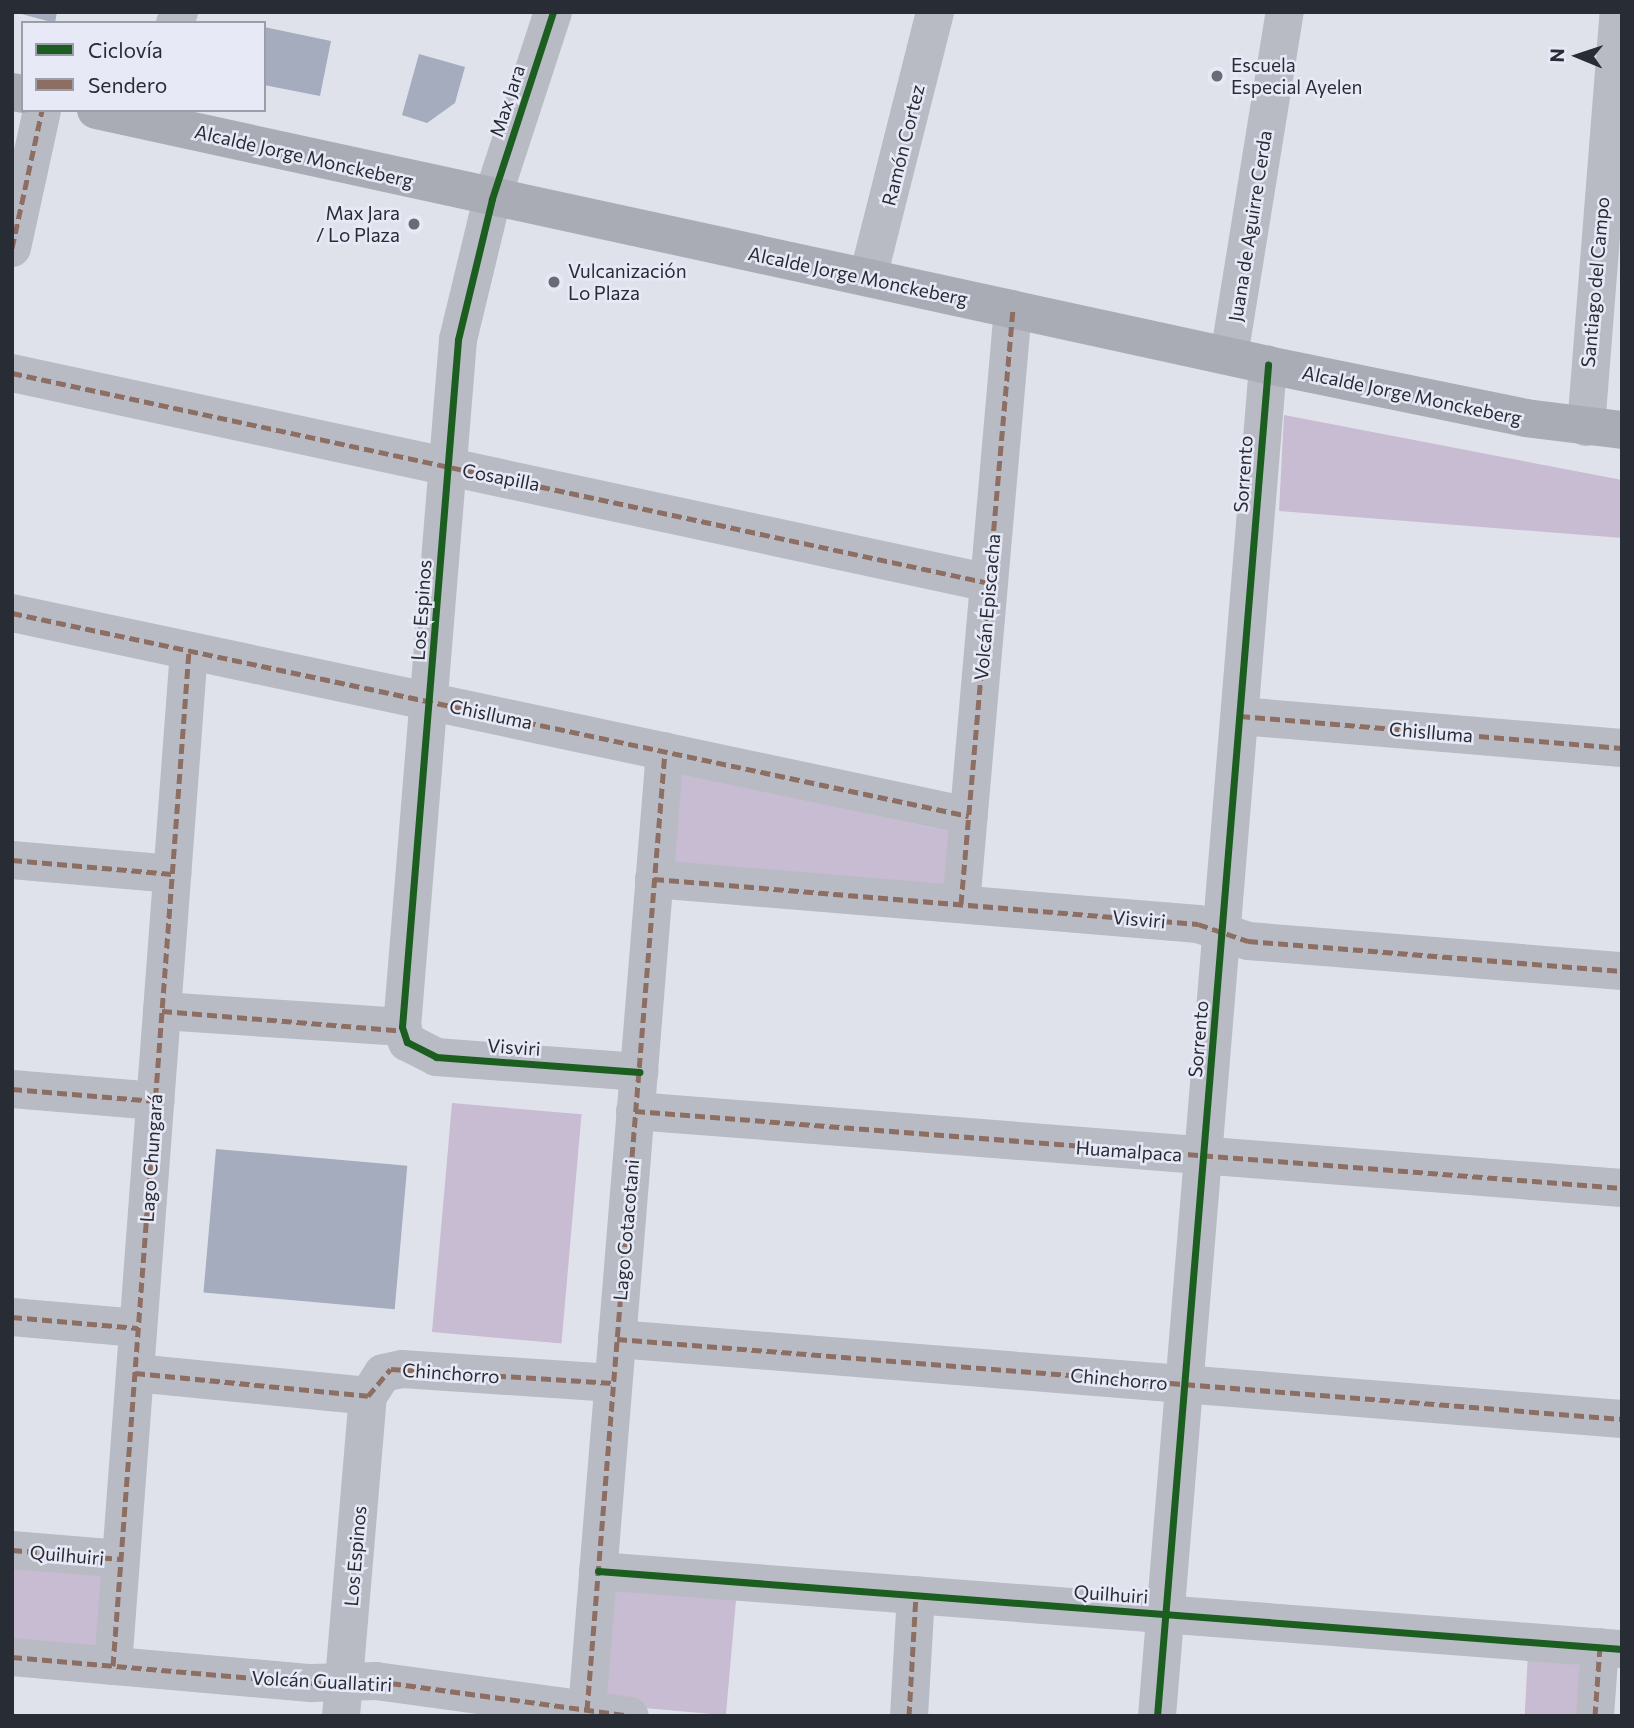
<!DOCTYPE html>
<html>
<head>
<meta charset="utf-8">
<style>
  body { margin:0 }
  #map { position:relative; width:1634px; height:1728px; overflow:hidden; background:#e0e2eb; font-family:Commissioner,sans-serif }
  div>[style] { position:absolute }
  .green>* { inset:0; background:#c8bcd2; transform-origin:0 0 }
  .building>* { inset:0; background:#a4acbd; transform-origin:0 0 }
  .street>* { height:38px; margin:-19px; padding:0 19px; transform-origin:19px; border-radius:19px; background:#b9bbc4 }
  .secondary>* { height:38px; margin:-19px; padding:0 19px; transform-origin:19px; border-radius:19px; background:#aaacb5 }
  .quiet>* { height:5px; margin-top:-2.5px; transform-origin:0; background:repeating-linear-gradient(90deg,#8d6e63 0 10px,transparent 0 15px) }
  .cycleway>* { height:7px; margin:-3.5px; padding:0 3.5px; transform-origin:3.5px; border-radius:3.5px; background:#1b5e20 }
  .dots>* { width:19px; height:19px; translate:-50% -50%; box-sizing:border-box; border:4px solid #e8e9f7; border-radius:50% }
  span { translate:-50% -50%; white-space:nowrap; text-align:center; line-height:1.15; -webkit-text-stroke:5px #e8e9f7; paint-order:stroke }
  .poi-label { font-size:19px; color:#282c34 }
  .left { translate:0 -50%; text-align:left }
  .right { translate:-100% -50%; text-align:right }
  .street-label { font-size:19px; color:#282c34 }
  .frame { position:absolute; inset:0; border:14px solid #282c34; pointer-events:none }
  .legend { position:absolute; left:21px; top:21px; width:245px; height:91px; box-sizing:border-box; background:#e8e9f7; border:2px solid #9b9da9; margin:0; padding:9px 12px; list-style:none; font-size:21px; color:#282c34 }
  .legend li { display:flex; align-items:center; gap:14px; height:35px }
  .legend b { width:35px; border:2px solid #9b9da9 }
  .north { position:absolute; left:1543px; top:21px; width:70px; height:70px; -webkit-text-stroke:5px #e8e9f7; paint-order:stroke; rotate:272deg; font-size:19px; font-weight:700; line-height:28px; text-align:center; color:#282c34 }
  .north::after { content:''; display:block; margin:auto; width:24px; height:32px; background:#282c34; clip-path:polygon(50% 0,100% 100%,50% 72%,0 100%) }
</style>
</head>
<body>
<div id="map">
  <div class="green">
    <div style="clip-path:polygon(1284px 415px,1622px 480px,1622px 538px,1279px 511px)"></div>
    <div style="clip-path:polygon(678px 772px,952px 832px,948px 889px,670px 864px)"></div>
    <div style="left:452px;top:1103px;width:130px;height:230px;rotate:5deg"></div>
    <div style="left:12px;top:1560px;width:93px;height:85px;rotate:4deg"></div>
    <div style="left:615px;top:1583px;width:122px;height:122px;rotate:5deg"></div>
    <div style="left:1528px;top:1652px;width:58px;height:64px;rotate:3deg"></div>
  </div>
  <div class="building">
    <div style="clip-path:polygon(14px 12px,57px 12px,55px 23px)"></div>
    <div style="clip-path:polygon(264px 27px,331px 41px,320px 96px,264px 85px)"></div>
    <div style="clip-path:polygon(419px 54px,465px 67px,455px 103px,427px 123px,402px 115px)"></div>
    <div style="left:216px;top:1149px;width:192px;height:144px;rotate:5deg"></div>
  </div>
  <div class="street">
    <div style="left:553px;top:12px;width:197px;rotate:108.1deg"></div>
    <div style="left:492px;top:199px;width:145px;rotate:103.6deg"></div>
    <div style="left:458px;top:340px;width:689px;rotate:94.66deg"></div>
    <div style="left:402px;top:1027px;width:16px;rotate:72deg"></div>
    <div style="left:407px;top:1042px;width:33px;rotate:27deg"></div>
    <div style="left:436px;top:1057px;width:204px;rotate:4.2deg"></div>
    <div style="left:175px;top:23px;width:12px;rotate:-70deg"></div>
    <div style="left:12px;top:248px;width:141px;rotate:-77.7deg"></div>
    <div style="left:868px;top:277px;width:273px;rotate:-75.8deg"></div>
    <div style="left:1229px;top:356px;width:349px;rotate:-80.8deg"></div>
    <div style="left:12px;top:373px;width:999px;rotate:12.13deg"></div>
    <div style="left:1586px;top:427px;width:416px;rotate:-85.5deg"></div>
    <div style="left:12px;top:613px;width:978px;rotate:11.98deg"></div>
    <div style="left:1240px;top:716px;width:383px;rotate:4.8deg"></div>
    <div style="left:12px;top:860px;width:161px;rotate:5deg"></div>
    <div style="left:654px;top:879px;width:546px;rotate:4.73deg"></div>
    <div style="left:1198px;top:924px;width:53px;rotate:18.8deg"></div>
    <div style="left:1248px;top:941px;width:375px;rotate:4.6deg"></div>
    <div style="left:961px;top:904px;width:597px;rotate:-85.01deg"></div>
    <div style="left:162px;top:1011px;width:241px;rotate:3.8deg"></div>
    <div style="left:12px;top:1089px;width:144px;rotate:4.8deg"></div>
    <div style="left:635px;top:1111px;width:990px;rotate:4.46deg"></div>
    <div style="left:12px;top:1317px;width:126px;rotate:5deg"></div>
    <div style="left:617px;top:1339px;width:1008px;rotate:4.55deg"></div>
    <div style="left:135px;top:1373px;width:234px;rotate:5.6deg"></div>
    <div style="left:12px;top:1550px;width:109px;rotate:4.7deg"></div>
    <div style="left:598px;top:1571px;width:1027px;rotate:4.36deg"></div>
    <div style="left:12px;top:1657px;width:300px;rotate:5deg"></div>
    <div style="left:311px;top:1683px;width:65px;rotate:-1.8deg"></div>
    <div style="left:376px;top:1681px;width:256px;rotate:7.8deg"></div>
    <div style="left:113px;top:1666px;width:1018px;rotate:-85.72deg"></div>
    <div style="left:587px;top:1710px;width:962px;rotate:-85.35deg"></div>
    <div style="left:341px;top:1716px;width:321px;rotate:-85.2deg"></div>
    <div style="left:368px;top:1396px;width:27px;rotate:-57deg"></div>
    <div style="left:383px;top:1373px;width:19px;rotate:-12deg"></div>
    <div style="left:402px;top:1369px;width:211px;rotate:3.8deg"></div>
    <div style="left:909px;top:1716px;width:121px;rotate:-86.7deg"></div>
    <div style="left:1157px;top:1716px;width:1356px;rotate:-85.3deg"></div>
    <div style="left:1595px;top:1716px;width:69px;rotate:-85.9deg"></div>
  </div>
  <div class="secondary">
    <div style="left:12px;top:92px;width:11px;rotate:10deg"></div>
    <div style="left:96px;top:110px;width:1199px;rotate:12.27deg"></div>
    <div style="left:1268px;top:365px;width:263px;rotate:11.6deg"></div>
    <div style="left:1526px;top:418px;width:97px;rotate:7.1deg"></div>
  </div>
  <div class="quiet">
    <div style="left:12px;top:248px;width:141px;rotate:-77.7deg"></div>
    <div style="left:12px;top:373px;width:999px;rotate:12.13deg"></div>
    <div style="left:12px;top:613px;width:978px;rotate:11.98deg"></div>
    <div style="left:1240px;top:716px;width:383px;rotate:4.8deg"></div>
    <div style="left:12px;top:860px;width:161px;rotate:5deg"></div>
    <div style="left:654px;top:879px;width:546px;rotate:4.73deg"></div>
    <div style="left:1198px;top:924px;width:53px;rotate:18.8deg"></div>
    <div style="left:1248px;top:941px;width:375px;rotate:4.6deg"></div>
    <div style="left:961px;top:904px;width:597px;rotate:-85.01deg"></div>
    <div style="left:162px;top:1011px;width:242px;rotate:4.7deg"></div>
    <div style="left:12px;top:1089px;width:144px;rotate:4.8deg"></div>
    <div style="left:635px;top:1111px;width:990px;rotate:4.46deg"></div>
    <div style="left:12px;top:1317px;width:126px;rotate:5deg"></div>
    <div style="left:617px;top:1339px;width:1008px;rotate:4.55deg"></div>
    <div style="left:135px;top:1373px;width:234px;rotate:5.6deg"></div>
    <div style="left:368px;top:1396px;width:35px;rotate:-50deg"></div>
    <div style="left:391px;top:1369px;width:222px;rotate:3.6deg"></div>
    <div style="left:12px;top:1550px;width:109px;rotate:4.7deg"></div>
    <div style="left:12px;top:1657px;width:300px;rotate:5deg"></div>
    <div style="left:311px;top:1683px;width:65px;rotate:-1.8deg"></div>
    <div style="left:376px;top:1681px;width:256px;rotate:7.8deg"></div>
    <div style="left:113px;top:1666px;width:1018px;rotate:-85.72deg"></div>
    <div style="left:587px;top:1710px;width:962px;rotate:-85.35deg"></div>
    <div style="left:909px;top:1716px;width:121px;rotate:-86.7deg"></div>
    <div style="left:1595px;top:1716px;width:69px;rotate:-85.9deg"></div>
  </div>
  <div class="cycleway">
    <div style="left:553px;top:12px;width:197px;rotate:108.1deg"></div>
    <div style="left:492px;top:199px;width:145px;rotate:103.6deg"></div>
    <div style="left:458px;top:340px;width:689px;rotate:94.66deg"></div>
    <div style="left:402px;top:1027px;width:16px;rotate:72deg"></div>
    <div style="left:407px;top:1042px;width:33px;rotate:27deg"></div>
    <div style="left:436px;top:1057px;width:204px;rotate:4.2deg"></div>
    <div style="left:598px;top:1571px;width:1027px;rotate:4.36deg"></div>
    <div style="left:1157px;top:1716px;width:1356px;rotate:-85.3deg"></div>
  </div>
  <div class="dots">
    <div style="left:1217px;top:76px;background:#686c74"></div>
    <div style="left:414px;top:224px;background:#686c74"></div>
    <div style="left:554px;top:282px;background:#686c74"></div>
  </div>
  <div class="poi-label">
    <span class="left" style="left:1231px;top:76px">Escuela<br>Especial Ayelen</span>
    <span class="right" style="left:400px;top:224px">Max Jara<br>/ Lo Plaza</span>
    <span class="left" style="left:568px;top:282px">Vulcanización<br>Lo Plaza</span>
  </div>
  <div class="street-label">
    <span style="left:507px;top:101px;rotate:-72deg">Max Jara</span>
    <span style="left:903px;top:145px;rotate:-76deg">Ramón Cortez</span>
    <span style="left:304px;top:156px;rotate:13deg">Alcalde Jorge Monckeberg</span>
    <span style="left:1250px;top:226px;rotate:-81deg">Juana de Aguirre Cerda</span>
    <span style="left:858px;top:276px;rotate:12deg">Alcalde Jorge Monckeberg</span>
    <span style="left:1595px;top:282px;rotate:-85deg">Santiago del Campo</span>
    <span style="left:1412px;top:395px;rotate:12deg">Alcalde Jorge Monckeberg</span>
    <span style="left:1243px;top:474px;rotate:-86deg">Sorrento</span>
    <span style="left:501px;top:477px;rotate:11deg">Cosapilla</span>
    <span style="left:987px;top:607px;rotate:-85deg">Volcán Episcacha</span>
    <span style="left:421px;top:610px;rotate:-86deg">Los Espinos</span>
    <span style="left:491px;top:714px;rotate:12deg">Chislluma</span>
    <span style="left:1431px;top:732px;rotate:5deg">Chislluma</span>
    <span style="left:1139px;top:919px;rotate:5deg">Visviri</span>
    <span style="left:1198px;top:1039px;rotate:-85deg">Sorrento</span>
    <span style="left:514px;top:1047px;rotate:4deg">Visviri</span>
    <span style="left:1129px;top:1151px;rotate:4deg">Huamalpaca</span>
    <span style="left:151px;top:1158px;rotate:-86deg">Lago Chungará</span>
    <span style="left:626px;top:1230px;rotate:-85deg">Lago Cotacotani</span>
    <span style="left:451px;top:1373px;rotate:4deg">Chinchorro</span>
    <span style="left:1119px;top:1379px;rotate:5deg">Chinchorro</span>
    <span style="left:67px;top:1555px;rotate:5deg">Quilhuiri</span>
    <span style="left:355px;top:1556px;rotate:-85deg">Los Espinos</span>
    <span style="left:1111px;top:1594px;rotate:4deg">Quilhuiri</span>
    <span style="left:322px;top:1681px;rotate:3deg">Volcán Guallatiri</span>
  </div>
  <div class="frame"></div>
  <ul class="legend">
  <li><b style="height:9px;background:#1b5e20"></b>Ciclovía</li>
  <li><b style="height:9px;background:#8d6e63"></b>Sendero</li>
  </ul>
  <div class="north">N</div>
</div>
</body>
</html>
